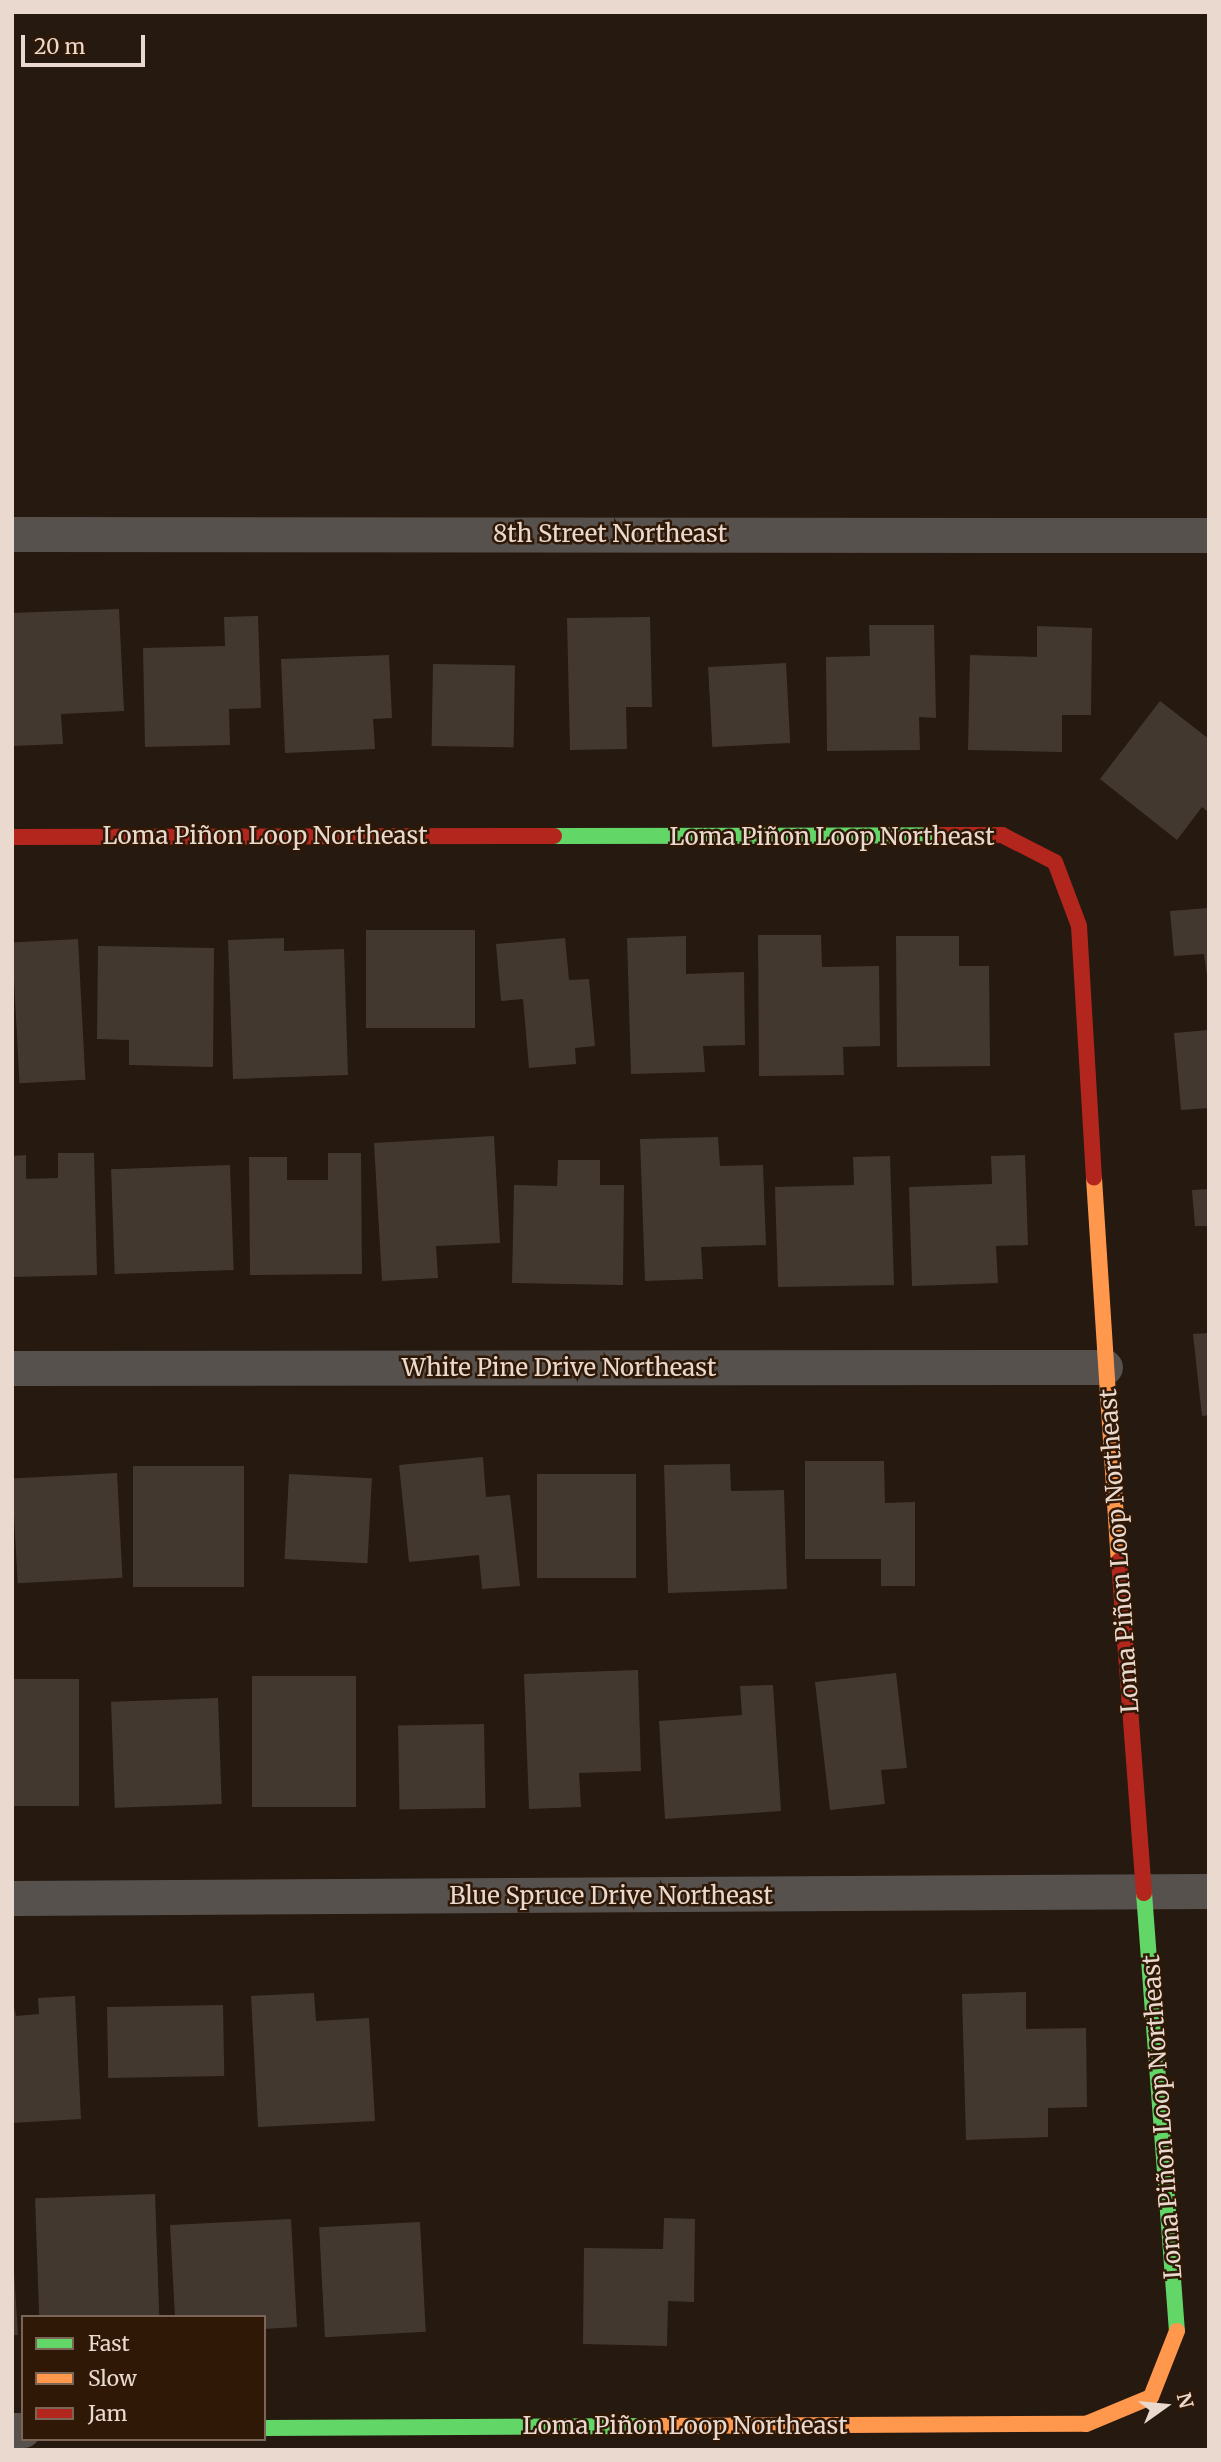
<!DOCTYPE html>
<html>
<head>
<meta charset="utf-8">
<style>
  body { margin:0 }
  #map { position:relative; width:1221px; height:2462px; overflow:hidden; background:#26190f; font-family:Merriweather,serif }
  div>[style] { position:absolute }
  .building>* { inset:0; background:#43382f; transform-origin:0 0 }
  .street>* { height:35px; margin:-17.5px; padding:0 17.5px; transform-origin:17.5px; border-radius:17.5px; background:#57514e }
  .fast>* { height:16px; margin:-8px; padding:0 8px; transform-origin:8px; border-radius:8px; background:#63d668 }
  .slow>* { height:16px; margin:-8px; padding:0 8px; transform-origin:8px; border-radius:8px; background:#ff974d }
  .jam>* { height:16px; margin:-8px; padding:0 8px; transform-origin:8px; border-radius:8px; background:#b3261e }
  span { translate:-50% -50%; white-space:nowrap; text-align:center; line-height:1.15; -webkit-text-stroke:5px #2f1806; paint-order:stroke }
  .street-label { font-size:24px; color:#ead9ce }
  .frame { position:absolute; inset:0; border:14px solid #ead9ce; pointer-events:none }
  .legend { position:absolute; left:21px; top:2315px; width:245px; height:126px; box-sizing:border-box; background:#2f1806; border:2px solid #7a6556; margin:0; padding:9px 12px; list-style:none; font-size:21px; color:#ead9ce }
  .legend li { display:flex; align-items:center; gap:14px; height:35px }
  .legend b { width:35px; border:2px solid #7a6556 }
  .north { position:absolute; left:1130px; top:2371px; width:70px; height:70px; -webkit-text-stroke:5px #2f1806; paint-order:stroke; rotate:75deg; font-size:19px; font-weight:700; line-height:28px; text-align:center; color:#ead9ce }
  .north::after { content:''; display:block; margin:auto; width:24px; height:32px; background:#ead9ce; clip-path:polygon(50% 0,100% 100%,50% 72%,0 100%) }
  .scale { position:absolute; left:21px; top:35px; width:124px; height:32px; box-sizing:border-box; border:4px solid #ead9ce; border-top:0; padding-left:9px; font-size:21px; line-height:24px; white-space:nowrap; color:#ead9ce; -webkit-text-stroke:5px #2f1806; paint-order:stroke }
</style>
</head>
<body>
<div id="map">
  <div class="building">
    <div style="clip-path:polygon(119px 609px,124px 711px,61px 714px,63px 744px,12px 746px,12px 613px)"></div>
    <div style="clip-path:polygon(258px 616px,261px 708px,229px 709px,230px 745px,145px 747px,143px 648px,225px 646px,224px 617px)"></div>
    <div style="clip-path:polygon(650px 617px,652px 707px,626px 707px,627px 749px,570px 750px,567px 618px)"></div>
    <div style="clip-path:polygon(869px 625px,934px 625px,936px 718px,919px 717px,920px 750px,827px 751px,826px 657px,870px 656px)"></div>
    <div style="clip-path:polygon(1037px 626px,1092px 628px,1091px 715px,1062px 715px,1062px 752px,968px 750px,970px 655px,1037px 657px)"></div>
    <div style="clip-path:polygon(389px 655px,392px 718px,373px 719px,375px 749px,285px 753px,281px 659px)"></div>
    <div style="left:786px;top:663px;width:80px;height:78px;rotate:87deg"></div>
    <div style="left:433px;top:664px;width:82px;height:82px;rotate:1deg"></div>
    <div style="clip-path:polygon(1160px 701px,1209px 739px,1209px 813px,1202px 807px,1177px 840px,1100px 779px)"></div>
    <div style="clip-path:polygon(1209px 908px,1209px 976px,1207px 976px,1204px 954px,1174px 956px,1170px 911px)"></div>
    <div style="left:366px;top:930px;width:109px;height:98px"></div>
    <div style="clip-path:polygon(758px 935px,821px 935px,822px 967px,879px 966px,880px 1046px,843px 1047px,844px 1075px,759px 1076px)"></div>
    <div style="clip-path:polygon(686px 936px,686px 974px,744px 972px,745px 1045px,703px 1046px,705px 1072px,631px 1074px,627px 938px)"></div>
    <div style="clip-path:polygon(896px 936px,959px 936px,959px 966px,989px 966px,990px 1066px,897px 1067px)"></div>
    <div style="clip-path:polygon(284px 938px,284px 951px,344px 949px,348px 1075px,233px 1079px,228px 940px)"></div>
    <div style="clip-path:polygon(565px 938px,569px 980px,589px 979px,595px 1046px,575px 1048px,576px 1064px,529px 1068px,523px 999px,501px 1001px,496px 944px)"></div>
    <div style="left:78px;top:939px;width:141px;height:66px;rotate:87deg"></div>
    <div style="clip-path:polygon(98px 946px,214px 948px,213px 1067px,129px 1065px,129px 1040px,97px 1039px)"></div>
    <div style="clip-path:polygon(1209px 1030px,1209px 1108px,1181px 1110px,1174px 1033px)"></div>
    <div style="clip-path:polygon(494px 1136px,500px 1243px,436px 1246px,438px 1278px,382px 1281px,374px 1143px)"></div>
    <div style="clip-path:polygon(718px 1137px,720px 1166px,763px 1165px,766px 1245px,701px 1247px,703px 1279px,645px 1281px,640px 1139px)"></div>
    <div style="clip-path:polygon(58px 1153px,94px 1153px,97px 1275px,12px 1277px,12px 1156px,26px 1155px,26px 1179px,58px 1178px)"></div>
    <div style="clip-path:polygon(328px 1153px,361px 1153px,362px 1274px,250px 1275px,249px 1157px,287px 1157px,287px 1180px,328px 1180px)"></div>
    <div style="clip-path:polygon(1025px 1155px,1028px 1245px,996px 1246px,998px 1283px,912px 1286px,909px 1187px,992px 1184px,991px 1156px)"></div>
    <div style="clip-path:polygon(890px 1156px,894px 1285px,778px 1287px,775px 1187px,854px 1185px,853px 1157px)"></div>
    <div style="clip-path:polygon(558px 1160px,600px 1160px,600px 1185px,624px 1185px,623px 1285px,512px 1283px,514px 1185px,557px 1186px)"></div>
    <div style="left:230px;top:1165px;width:105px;height:119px;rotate:88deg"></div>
    <div style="clip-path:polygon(1209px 1189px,1209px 1226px,1195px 1226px,1192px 1190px)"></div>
    <div style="clip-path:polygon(1209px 1333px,1209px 1415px,1202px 1416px,1193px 1334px)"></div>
    <div style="clip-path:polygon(483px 1457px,486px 1497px,510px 1495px,520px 1586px,482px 1589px,479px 1555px,409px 1562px,399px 1465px)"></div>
    <div style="clip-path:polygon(805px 1461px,884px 1461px,885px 1503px,915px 1502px,915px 1586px,881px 1586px,881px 1559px,805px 1559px)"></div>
    <div style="clip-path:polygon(730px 1464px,731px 1491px,784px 1490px,787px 1589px,668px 1593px,664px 1465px)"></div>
    <div style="left:244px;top:1466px;width:121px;height:111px;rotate:90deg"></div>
    <div style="left:117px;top:1473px;width:105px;height:105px;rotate:87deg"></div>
    <div style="left:289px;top:1474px;width:83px;height:85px;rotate:3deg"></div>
    <div style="left:537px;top:1474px;width:99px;height:104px"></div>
    <div style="clip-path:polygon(638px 1670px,641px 1771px,579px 1773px,581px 1807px,529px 1809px,524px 1674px)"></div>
    <div style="clip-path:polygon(896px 1673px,907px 1768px,881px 1770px,885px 1804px,830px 1810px,815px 1682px)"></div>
    <div style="left:252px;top:1676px;width:104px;height:131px"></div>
    <div style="left:79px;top:1679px;width:127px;height:67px;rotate:90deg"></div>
    <div style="clip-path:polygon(773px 1685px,781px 1811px,665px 1819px,659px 1721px,742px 1715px,740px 1686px)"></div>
    <div style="left:218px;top:1698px;width:106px;height:107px;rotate:88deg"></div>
    <div style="left:484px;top:1724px;width:84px;height:86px;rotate:89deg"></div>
    <div style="clip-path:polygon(1026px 1992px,1026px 2029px,1086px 2028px,1087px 2107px,1048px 2108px,1048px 2137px,966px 2140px,962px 1994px)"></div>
    <div style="clip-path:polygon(314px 1993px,316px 2021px,369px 2018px,375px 2121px,258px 2127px,251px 1996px)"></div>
    <div style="clip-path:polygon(75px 1996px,81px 2119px,12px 2123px,12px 1998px,16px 2016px,39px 2014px,38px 1998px)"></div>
    <div style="left:223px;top:2005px;width:71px;height:116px;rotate:89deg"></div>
    <div style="left:155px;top:2194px;width:123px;height:120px;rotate:88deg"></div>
    <div style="clip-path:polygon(664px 2218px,695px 2219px,694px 2302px,668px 2301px,667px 2346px,583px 2344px,584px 2248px,663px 2249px)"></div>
    <div style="clip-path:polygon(291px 2219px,297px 2327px,264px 2329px,264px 2317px,175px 2317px,170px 2225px)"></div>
    <div style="left:420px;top:2222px;width:110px;height:101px;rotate:87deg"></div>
    <div style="clip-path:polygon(12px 2239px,18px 2335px,12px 2335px)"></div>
  </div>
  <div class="street">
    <div style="left:12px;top:534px;width:1197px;rotate:0.05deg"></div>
    <div style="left:12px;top:1368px;width:1093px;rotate:-0.05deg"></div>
    <div style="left:12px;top:1898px;width:1197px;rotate:-0.34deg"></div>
    <div style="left:12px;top:2430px;width:11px"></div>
  </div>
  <div class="fast">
    <div style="left:554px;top:836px;width:387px;rotate:-0.1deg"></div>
    <div style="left:1144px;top:1893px;width:439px;rotate:85.7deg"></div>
    <div style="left:264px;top:2428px;width:385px;rotate:-0.3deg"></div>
  </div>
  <div class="slow">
    <div style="left:1094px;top:1178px;width:384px;rotate:86.3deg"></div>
    <div style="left:649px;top:2426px;width:437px;rotate:-0.3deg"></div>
    <div style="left:1086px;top:2424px;width:70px;rotate:-22.6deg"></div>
    <div style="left:1151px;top:2397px;width:71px;rotate:-68.5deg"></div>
  </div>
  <div class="jam">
    <div style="left:941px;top:835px;width:61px"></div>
    <div style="left:1002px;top:835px;width:59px;rotate:27deg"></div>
    <div style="left:1055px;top:862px;width:68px;rotate:69.4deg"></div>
    <div style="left:1079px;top:926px;width:252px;rotate:86.6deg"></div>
    <div style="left:12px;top:837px;width:542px;rotate:-0.11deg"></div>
    <div style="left:1119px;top:1561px;width:333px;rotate:85.7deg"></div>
  </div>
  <div class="street-label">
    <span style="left:610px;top:534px">8th Street Northeast</span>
    <span style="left:265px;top:836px">Loma Piñon Loop Northeast</span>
    <span style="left:832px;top:837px">Loma Piñon Loop Northeast</span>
    <span style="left:559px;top:1368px">White Pine Drive Northeast</span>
    <span style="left:1119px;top:1551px;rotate:-94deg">Loma Piñon Loop Northeast</span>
    <span style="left:611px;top:1896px">Blue Spruce Drive Northeast</span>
    <span style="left:1162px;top:2117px;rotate:-94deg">Loma Piñon Loop Northeast</span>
    <span style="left:685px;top:2426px">Loma Piñon Loop Northeast</span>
  </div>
  <div class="frame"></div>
  <ul class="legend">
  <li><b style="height:9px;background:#63d668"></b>Fast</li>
  <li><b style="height:9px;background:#ff974d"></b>Slow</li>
  <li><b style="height:9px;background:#b3261e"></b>Jam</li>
  </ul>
  <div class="north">N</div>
  <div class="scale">20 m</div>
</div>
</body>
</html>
